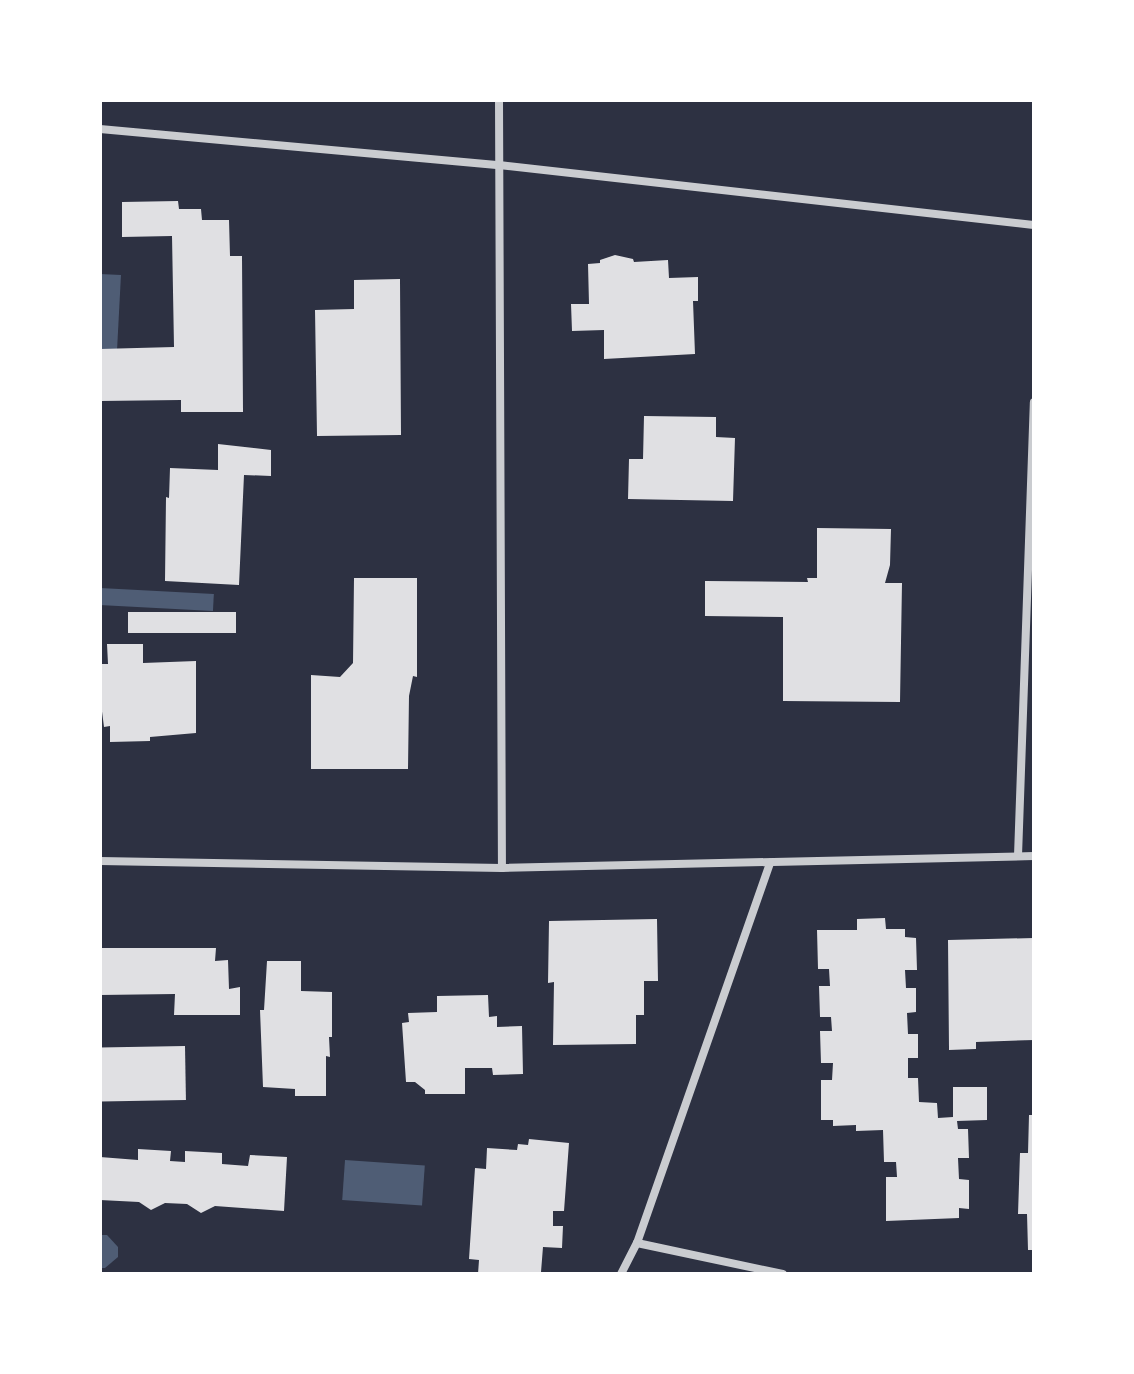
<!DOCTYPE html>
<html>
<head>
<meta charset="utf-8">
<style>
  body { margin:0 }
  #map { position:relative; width:1134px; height:1374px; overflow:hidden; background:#2d3142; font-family:"Source Sans 3",sans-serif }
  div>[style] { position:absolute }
  .water>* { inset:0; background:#4f5d75; transform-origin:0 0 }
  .building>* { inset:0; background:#e0e0e3; transform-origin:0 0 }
  .minor>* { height:8px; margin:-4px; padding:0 4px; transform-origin:4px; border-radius:4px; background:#caccd0 }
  span { translate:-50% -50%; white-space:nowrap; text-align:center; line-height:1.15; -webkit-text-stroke:7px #fff; paint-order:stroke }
  .frame { position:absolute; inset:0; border:102px solid #fff; pointer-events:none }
</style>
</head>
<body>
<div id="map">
  <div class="water">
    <div style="left:100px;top:274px;width:21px;height:75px;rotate:3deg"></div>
    <div style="left:100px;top:588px;width:114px;height:17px;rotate:3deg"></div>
    <div style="left:345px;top:1160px;width:80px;height:40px;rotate:4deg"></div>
    <div style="clip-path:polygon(100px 1235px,107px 1235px,118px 1247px,118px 1257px,105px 1268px,100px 1268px)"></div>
  </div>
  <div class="building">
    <div style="clip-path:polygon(178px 201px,179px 209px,201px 209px,202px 220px,229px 220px,230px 256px,242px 256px,243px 412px,181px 412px,181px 400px,100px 401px,100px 349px,174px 347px,172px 236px,122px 237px,122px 202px)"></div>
    <div style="clip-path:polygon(615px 255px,633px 259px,634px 262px,668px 260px,669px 278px,698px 277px,698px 301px,693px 301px,695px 354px,604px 359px,604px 330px,572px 331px,571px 304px,589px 304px,588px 264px,600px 263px,600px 260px)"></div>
    <div style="clip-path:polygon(400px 279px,401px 435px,317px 436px,315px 310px,354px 309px,354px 280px)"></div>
    <div style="clip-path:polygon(644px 416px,716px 417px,716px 437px,735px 438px,733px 501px,628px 499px,629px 459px,643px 459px)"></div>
    <div style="clip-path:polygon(218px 444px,271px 450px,271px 476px,244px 475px,239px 585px,165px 581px,166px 497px,169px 498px,170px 468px,218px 470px)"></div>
    <div style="clip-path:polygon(817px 528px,891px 529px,890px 565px,885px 583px,902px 583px,900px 702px,783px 701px,783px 617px,705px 616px,705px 581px,808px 582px,807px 578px,817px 578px)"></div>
    <div style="clip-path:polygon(354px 578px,417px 578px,417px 677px,413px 676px,409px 696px,408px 769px,311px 769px,311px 675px,340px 677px,353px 663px)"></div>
    <div style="left:128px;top:612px;width:108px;height:21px"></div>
    <div style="clip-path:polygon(107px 644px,143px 644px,143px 663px,196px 661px,196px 733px,150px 737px,150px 741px,110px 742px,110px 726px,104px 727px,100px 696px,100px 670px,102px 664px,108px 664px)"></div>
    <div style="clip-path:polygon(885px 918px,886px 929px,905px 929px,905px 937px,916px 938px,917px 970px,905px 970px,906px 988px,916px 988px,916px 1012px,907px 1013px,908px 1034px,918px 1034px,918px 1058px,908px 1058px,908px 1078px,918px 1078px,919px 1102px,937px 1103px,938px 1118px,953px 1117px,953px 1087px,987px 1087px,987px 1120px,957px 1121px,958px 1129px,968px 1129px,969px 1158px,958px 1158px,959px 1179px,969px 1180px,969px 1209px,959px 1208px,959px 1218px,886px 1221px,886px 1177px,897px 1177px,896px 1162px,884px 1162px,883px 1130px,856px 1131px,856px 1125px,833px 1126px,833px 1120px,821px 1120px,821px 1080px,832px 1080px,833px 1063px,821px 1063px,820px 1031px,832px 1031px,831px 1017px,820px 1017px,819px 986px,830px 986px,829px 969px,818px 969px,817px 930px,857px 930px,857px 919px)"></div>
    <div style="clip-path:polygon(657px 919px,658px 981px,644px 981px,644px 1015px,636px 1015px,636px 1044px,553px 1045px,554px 982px,548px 983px,549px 921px)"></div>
    <div style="clip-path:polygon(1034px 938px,1034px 1040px,976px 1042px,976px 1049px,949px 1050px,948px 940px)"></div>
    <div style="clip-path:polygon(100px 948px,216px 948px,215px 961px,228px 960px,229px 989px,240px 987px,240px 1015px,174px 1015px,175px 994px,100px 995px)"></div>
    <div style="clip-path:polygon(267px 961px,301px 961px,301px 991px,332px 992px,332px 1037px,329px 1037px,330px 1057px,326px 1056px,326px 1096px,295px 1096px,295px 1089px,263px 1087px,260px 1010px,264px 1010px)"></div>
    <div style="clip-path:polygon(488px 995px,489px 1017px,497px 1016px,497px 1027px,522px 1026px,523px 1074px,493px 1075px,492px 1068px,465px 1068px,465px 1094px,425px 1094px,425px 1090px,415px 1082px,406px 1082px,402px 1023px,409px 1022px,408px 1013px,437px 1012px,437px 996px)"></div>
    <div style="left:185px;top:1046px;width:54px;height:85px;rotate:89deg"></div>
    <div style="clip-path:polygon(1029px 1115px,1034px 1115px,1034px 1250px,1028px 1250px,1027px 1214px,1018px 1214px,1020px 1153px,1028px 1153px)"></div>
    <div style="clip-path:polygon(529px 1139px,569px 1143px,564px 1211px,553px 1211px,553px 1226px,563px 1226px,562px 1248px,543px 1247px,541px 1272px,478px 1274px,479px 1260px,469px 1259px,475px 1168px,486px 1169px,487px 1148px,517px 1150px,518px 1144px,528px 1145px)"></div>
    <div style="clip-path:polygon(138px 1149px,171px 1151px,170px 1161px,185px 1162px,185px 1151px,222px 1153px,222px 1164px,248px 1166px,250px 1155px,287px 1157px,284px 1211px,215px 1206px,201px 1213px,187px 1204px,165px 1203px,151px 1210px,139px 1202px,100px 1200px,100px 1157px,138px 1160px)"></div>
  </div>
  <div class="minor">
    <div style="left:499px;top:100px;width:768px;rotate:89.78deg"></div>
    <div style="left:100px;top:129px;width:401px;rotate:5.2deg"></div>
    <div style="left:499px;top:165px;width:538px;rotate:6.4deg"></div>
    <div style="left:1018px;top:856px;width:454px;rotate:-88deg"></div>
    <div style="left:100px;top:861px;width:402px;rotate:1deg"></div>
    <div style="left:502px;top:868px;width:532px;rotate:-1.29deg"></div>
    <div style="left:637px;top:1243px;width:149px;rotate:12deg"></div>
    <div style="left:621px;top:1274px;width:35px;rotate:-63deg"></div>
    <div style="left:637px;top:1243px;width:403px;rotate:-70.7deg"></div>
  </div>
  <div class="frame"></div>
</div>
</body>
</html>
